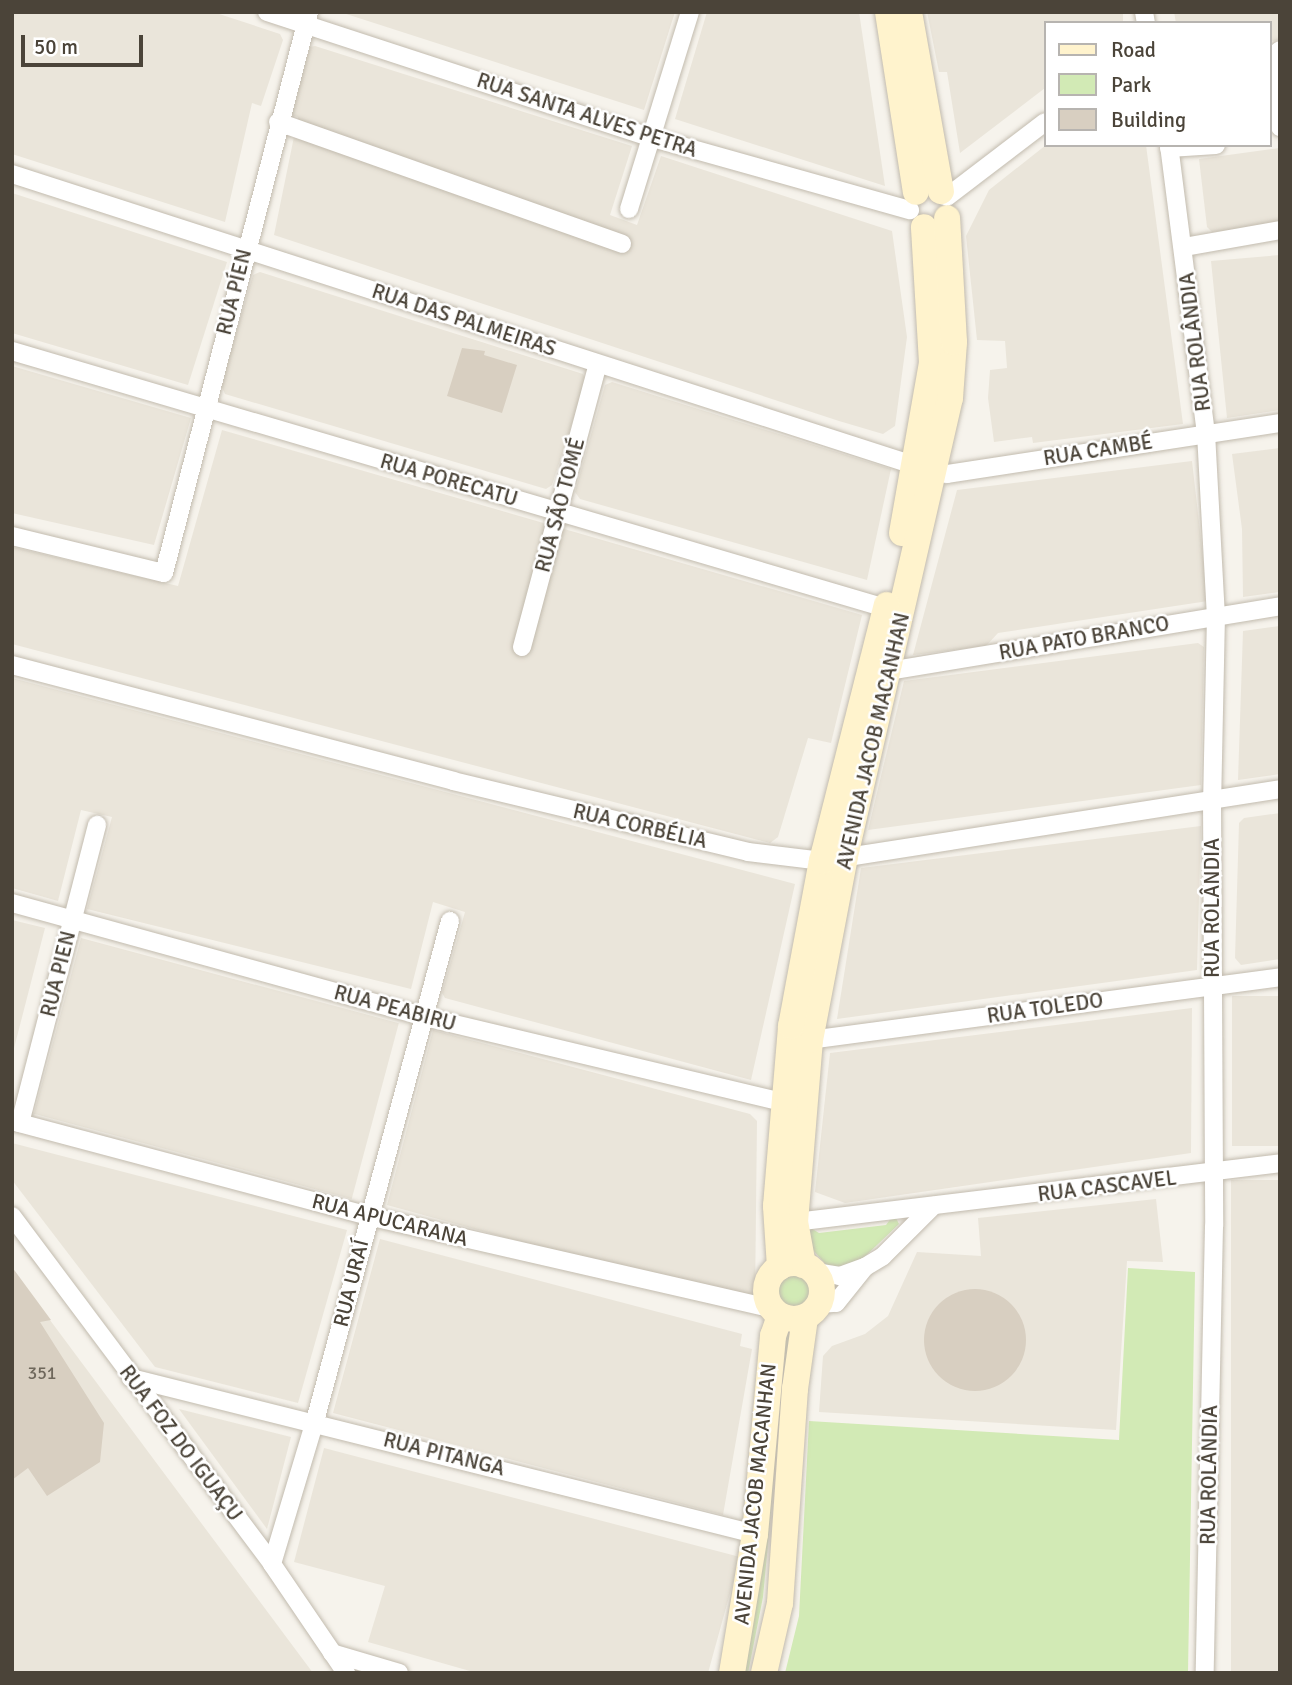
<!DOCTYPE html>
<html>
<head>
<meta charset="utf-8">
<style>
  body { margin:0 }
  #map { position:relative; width:1292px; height:1685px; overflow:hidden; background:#f6f3ec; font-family:Signika,sans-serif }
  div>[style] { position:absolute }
  .residential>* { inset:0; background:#eae5da; transform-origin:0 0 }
  .green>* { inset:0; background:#d2eab5 }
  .round { border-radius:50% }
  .building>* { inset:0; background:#d8cfc1 }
  .roads { filter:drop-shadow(0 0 2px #c2bbae) drop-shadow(0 0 2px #c2bbae) }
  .street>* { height:18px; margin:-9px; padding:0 9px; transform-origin:9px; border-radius:9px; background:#fff }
  .secondary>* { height:26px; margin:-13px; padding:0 13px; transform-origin:13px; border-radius:13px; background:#fff3cd }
  .secondary>.ring { margin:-13px; padding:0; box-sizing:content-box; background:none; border:26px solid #fff3cd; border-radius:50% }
  span { translate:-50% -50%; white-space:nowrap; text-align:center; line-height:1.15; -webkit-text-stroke:5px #fff; paint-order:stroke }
  .number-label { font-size:18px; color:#6e675b }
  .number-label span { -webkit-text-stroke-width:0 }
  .street-label { font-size:21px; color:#4b4439 }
  .frame { position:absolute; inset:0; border:14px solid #4b4439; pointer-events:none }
  .legend { position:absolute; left:1044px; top:21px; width:228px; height:126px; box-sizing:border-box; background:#fff; border:2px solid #b7b4b0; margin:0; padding:9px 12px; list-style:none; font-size:21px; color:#4b4439 }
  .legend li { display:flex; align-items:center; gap:14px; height:35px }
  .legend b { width:35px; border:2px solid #b7b4b0 }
  .scale { position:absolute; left:21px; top:35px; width:122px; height:32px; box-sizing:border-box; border:4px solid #4b4439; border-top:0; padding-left:9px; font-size:21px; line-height:24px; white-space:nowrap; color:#4b4439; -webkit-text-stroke:5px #fff; paint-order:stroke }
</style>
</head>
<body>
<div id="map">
  <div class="residential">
    <div style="clip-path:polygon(12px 12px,213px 12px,280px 34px,283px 40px,261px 106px,252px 103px,225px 222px,12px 154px)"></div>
    <div style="clip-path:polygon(340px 12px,675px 12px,644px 110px)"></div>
    <div style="clip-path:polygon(707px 12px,859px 12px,885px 186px,675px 119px)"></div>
    <div style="clip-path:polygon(927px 12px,1123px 12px,1123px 23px,1045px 23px,1045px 88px,960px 153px,947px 72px,939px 72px)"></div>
    <div style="clip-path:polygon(1174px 12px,1280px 12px,1280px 40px,1269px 41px,1269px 23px,1176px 23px)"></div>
    <div style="clip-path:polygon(315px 46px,632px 146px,610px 215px,637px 225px,661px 156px,892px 231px,907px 337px,895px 426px,883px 434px,839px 421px,274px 235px,298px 117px,289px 114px,310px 47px)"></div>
    <div style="clip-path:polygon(1046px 145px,1146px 145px,1183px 424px,1033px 443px,1032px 437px,994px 442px,988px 398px,990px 370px,1007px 368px,1005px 341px,977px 340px,966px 236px,989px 190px)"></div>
    <div style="clip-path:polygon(1280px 148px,1280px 225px,1212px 232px,1207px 227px,1199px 159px)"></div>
    <div style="clip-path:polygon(12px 193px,227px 262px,188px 385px,12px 333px)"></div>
    <div style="clip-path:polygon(1280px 255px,1280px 410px,1227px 418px,1211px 261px)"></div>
    <div style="clip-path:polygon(260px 272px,583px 374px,586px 380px,552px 485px,546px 489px,225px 394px,221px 385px,253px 275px)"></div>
    <div style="clip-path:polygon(12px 366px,191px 418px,154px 545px,12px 513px)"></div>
    <div style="clip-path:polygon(612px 382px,891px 469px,867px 580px,580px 499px,575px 492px,605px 385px)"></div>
    <div style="clip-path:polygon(222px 430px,862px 615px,831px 743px,808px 738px,778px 837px,770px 843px,12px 644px,12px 547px,178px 586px)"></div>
    <div style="clip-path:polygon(1280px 448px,1280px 592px,1243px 597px,1242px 529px,1232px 454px)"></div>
    <div style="clip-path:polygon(1192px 461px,1208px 601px,998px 633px,986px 646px,913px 655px,957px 490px)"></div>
    <div style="clip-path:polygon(1280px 626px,1280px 774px,1238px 780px,1243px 631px)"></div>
    <div style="clip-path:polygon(1198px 643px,1204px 647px,1201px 785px,868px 830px,904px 681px)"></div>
    <div style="clip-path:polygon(12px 678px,795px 884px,751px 1080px,445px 998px,442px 993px,465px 912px,433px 902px,411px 989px,87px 909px,112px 817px,81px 810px,58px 901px,12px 888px)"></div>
    <div style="clip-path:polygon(1280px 813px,1280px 959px,1241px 965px,1235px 958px,1239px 823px,1244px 818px)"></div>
    <div style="clip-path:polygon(1201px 826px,1197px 970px,837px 1019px,861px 868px)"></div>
    <div style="clip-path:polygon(12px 920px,45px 928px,12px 1056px)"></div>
    <div style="left:81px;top:938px;width:329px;height:182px;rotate:15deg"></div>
    <div style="left:1280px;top:996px;width:150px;height:48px;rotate:90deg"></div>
    <div style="clip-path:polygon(1192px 1008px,1191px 1153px,845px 1203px,815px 1192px,830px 1053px)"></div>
    <div style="clip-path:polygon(433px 1030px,750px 1114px,757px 1121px,755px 1301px,749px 1304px,387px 1205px)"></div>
    <div style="clip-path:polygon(12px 1143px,347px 1230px,298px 1403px,155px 1367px,12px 1180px)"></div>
    <div style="left:1280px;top:1180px;width:493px;height:49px;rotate:90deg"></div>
    <div style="clip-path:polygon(1156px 1199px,1163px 1262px,1127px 1261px,1116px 1430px,819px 1412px,823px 1356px,832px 1346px,865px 1334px,888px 1316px,917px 1252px,981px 1256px,978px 1218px)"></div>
    <div style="clip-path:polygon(380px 1239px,742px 1334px,740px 1346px,752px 1349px,723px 1515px,333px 1413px)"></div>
    <div style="clip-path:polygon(12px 1269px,108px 1398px,313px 1673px,12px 1673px)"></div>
    <div style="clip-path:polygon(179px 1409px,291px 1437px,267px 1529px)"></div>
    <div style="clip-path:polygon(324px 1448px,740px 1557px,708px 1673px,477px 1673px,368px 1642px,385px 1586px,294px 1562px)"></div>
  </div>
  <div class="green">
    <div style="clip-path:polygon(894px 1214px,899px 1224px,855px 1266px,829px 1268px,813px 1250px,809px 1227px,819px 1233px,886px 1225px)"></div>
    <div style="clip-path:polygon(1128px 1268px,1195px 1272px,1188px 1673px,785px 1673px,799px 1616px,809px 1421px,1119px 1440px)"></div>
    <div class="round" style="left:779px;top:1274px;width:34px;height:34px"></div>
    <div style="clip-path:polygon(798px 1332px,784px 1372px,763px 1597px,748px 1673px,742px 1673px,779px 1333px)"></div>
  </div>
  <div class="building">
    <div style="clip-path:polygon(462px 348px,485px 351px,484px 355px,517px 365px,502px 413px,447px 396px)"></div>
    <div style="clip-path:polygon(12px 1267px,51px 1320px,40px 1322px,104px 1423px,100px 1462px,47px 1496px,28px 1468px,12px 1480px)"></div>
    <div class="round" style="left:924px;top:1289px;width:102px;height:102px"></div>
  </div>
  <div class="roads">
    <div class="street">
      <div style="left:267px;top:12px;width:406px;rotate:18.1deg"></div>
      <div style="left:653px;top:138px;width:267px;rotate:15.7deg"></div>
      <div style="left:1144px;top:12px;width:11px;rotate:80deg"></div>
      <div style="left:1269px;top:59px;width:14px;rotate:-39deg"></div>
      <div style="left:1269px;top:64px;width:64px;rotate:80.1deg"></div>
      <div style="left:278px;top:122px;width:365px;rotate:19.5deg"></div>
      <div style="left:1169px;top:145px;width:290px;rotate:82.7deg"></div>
      <div style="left:1206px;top:433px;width:182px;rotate:86.9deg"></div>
      <div style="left:1216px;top:615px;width:184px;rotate:91.2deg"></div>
      <div style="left:1212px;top:799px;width:427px;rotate:89.7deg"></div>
      <div style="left:1214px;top:1226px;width:447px;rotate:91.2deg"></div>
      <div style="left:1169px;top:148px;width:47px;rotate:-3.7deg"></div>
      <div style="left:12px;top:174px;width:970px;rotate:17.89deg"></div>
      <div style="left:935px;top:472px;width:12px;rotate:9deg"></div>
      <div style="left:947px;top:474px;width:337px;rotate:-8.7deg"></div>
      <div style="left:947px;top:197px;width:123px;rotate:-37.4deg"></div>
      <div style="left:629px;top:209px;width:206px;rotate:-72.8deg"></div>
      <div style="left:1184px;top:247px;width:97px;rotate:-10deg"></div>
      <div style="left:12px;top:351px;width:911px;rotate:16.39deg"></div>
      <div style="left:12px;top:536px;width:156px;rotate:13.7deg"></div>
      <div style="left:164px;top:573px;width:579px;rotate:-75.51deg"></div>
      <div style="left:522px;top:647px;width:293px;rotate:-75deg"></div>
      <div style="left:12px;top:665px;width:456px;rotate:14.7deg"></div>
      <div style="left:453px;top:781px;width:303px;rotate:13.5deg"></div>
      <div style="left:748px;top:852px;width:75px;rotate:6.9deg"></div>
      <div style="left:822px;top:861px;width:464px;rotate:-8.9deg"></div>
      <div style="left:889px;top:671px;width:396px;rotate:-9.4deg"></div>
      <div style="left:12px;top:903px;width:424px;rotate:15.4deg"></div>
      <div style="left:421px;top:1016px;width:371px;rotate:13.4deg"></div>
      <div style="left:810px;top:1040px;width:474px;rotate:-7.6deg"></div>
      <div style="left:12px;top:1121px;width:368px;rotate:14.9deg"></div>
      <div style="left:368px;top:1216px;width:413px;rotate:12.9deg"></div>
      <div style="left:20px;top:1123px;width:308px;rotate:-75.5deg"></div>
      <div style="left:12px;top:1216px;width:434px;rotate:53.2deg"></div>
      <div style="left:272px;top:1564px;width:132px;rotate:55.8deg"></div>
      <div style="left:795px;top:1222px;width:489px;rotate:-6.9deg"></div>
      <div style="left:815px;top:1272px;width:25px;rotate:9deg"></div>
      <div style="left:840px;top:1276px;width:27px;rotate:-20deg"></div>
      <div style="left:865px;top:1267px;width:21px;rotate:-31deg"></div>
      <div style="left:883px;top:1256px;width:71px;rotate:-45deg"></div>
      <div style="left:820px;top:1304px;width:16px;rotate:-4deg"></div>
      <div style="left:836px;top:1303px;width:46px;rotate:-51.1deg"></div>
      <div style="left:131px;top:1378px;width:643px;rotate:14.04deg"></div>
      <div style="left:272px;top:1564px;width:149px;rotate:-73.3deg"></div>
      <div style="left:315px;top:1421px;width:518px;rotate:-74.89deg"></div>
      <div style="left:332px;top:1653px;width:70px;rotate:16.6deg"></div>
    </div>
    <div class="secondary">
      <div style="left:888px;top:12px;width:182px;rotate:81.2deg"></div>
      <div style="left:909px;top:12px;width:182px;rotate:79.9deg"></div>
      <div style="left:902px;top:533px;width:173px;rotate:-80deg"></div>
      <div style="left:932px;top:363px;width:136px;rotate:-93.4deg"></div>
      <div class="ring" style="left:766px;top:1263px;width:30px;height:30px"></div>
      <div style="left:803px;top:1265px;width:44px;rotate:-100.5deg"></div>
      <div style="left:795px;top:1222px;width:183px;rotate:-85.3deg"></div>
      <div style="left:810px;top:1040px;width:187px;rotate:-79.2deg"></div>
      <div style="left:845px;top:856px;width:470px;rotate:-77.1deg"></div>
      <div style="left:950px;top:398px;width:56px;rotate:-85.9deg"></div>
      <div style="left:954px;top:342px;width:124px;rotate:-93.2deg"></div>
      <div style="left:780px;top:1267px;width:61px;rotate:-93.8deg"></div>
      <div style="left:776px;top:1206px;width:181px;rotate:-85.2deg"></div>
      <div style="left:791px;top:1026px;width:168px;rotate:-79.4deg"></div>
      <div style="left:822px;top:861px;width:264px;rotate:-75.8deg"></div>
      <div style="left:732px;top:1673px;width:141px;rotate:-80.6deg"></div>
      <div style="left:755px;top:1534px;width:199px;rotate:-84.8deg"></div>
      <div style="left:773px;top:1336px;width:21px;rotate:-71deg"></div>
      <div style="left:764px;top:1673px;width:72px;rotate:-77.1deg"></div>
      <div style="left:780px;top:1603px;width:215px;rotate:-86deg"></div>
      <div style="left:795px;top:1389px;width:72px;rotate:-82deg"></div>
    </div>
  </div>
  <div class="number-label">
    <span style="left:42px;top:1373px">351</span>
  </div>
  <div class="street-label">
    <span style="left:587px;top:115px;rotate:18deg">RUA SANTA ALVES PETRA</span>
    <span style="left:234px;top:292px;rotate:-76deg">RUA PÍEN</span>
    <span style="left:464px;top:320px;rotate:18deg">RUA DAS PALMEIRAS</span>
    <span style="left:1195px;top:342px;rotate:-97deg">RUA ROLÂNDIA</span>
    <span style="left:1098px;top:450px;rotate:-9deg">RUA CAMBÉ</span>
    <span style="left:449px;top:480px;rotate:16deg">RUA PORECATU</span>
    <span style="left:560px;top:505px;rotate:-75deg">RUA SÃO TOMÉ</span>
    <span style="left:1084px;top:638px;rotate:-10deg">RUA PATO BRANCO</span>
    <span style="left:873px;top:741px;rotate:-77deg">AVENIDA JACOB MACANHAN</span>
    <span style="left:640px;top:826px;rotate:13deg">RUA CORBÉLIA</span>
    <span style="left:1212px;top:908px;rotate:-90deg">RUA ROLÂNDIA</span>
    <span style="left:58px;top:974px;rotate:-76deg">RUA PIEN</span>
    <span style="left:395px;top:1008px;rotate:15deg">RUA PEABIRU</span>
    <span style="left:1045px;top:1008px;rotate:-8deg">RUA TOLEDO</span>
    <span style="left:1107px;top:1186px;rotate:-7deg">RUA CASCAVEL</span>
    <span style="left:390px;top:1220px;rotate:14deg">RUA APUCARANA</span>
    <span style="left:351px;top:1283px;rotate:-76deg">RUA URAÍ</span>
    <span style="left:181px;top:1443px;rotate:53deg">RUA FOZ DO IGUAÇU</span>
    <span style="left:444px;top:1454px;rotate:14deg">RUA PITANGA</span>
    <span style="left:1209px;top:1475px;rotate:-89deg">RUA ROLÂNDIA</span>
    <span style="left:755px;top:1494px;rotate:-84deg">AVENIDA JACOB MACANHAN</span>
  </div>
  <div class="frame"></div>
  <ul class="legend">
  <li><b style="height:9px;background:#fff3cd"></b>Road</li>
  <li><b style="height:19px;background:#d2eab5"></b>Park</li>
  <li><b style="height:19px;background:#d8cfc1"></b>Building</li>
  </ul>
  <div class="scale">50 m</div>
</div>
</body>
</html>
